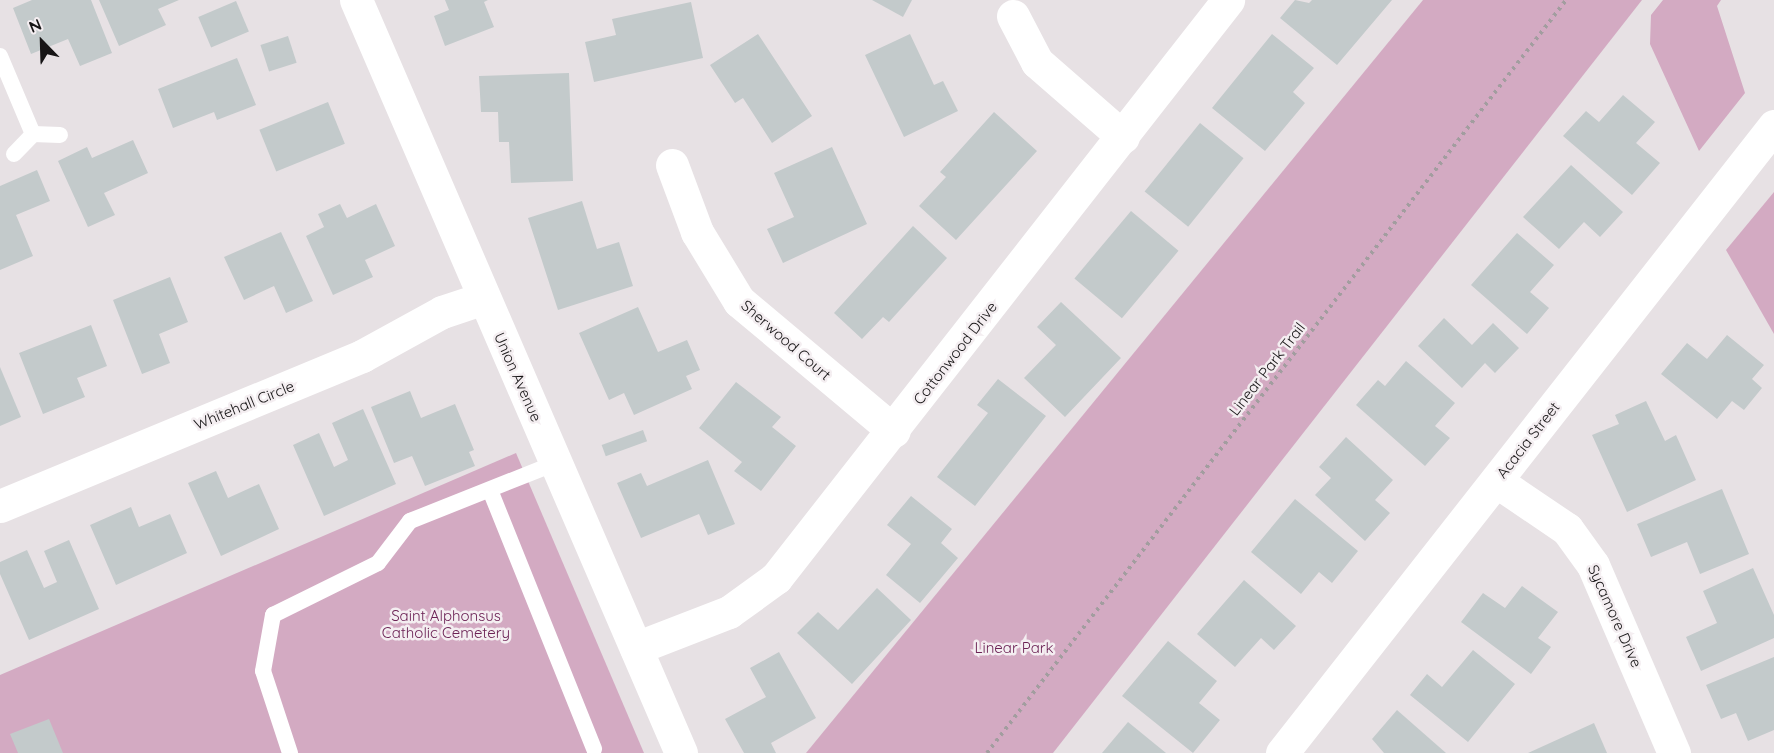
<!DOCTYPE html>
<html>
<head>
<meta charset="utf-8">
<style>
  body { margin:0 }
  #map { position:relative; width:1774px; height:753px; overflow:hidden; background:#e7e1e4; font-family:Quicksand,sans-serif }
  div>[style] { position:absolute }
  .green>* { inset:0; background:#d3aac2 }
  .building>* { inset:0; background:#c3cacb; transform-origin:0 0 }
  .path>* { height:4px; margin-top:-2px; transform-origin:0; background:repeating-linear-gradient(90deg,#a29d9f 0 3px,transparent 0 7.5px) }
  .service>* { height:16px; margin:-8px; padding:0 8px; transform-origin:8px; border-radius:8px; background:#fff }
  .minor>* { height:33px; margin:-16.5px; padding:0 16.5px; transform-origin:16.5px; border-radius:16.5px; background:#fff }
  .tertiary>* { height:33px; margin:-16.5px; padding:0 16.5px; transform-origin:16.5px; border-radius:16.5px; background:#fff }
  span { translate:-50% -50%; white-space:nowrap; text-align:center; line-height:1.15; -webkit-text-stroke:5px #f4eef1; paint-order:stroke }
  .street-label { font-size:15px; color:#171516 }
  .park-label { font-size:15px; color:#6b2154 }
  .north { position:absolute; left:12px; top:12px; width:60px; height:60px; -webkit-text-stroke:4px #f4eef1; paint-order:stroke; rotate:337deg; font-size:16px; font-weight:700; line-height:24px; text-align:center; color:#171516 }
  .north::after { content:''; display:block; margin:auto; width:21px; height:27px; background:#171516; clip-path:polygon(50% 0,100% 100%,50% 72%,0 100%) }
</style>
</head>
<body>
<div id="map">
  <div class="green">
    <div style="clip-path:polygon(1423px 0,1642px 0,1053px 753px,806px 753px)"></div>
    <div style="clip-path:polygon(1663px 0,1721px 0,1717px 6px,1745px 93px,1699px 151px,1650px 44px,1651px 15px)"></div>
    <div style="clip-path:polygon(1774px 192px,1774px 334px,1726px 250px)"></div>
    <div style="clip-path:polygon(516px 453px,644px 753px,0 753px,0 675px)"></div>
  </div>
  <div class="building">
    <div style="clip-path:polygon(32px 0,91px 0,112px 53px,80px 66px,68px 39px,31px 54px,13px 8px)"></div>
    <div style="clip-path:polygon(99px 0,179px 0,158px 9px,166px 25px,119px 46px)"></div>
    <div style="clip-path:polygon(445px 0,488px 0,484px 2px,494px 27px,445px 46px,434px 16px,449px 10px)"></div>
    <div style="clip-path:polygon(872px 0,912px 0,903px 17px)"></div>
    <div style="clip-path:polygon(1295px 0,1309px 3px,1312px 0,1392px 0,1337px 65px,1280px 18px)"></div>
    <div style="left:236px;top:1px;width:33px;height:41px;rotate:67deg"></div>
    <div style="clip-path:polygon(691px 2px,703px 58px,594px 82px,585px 42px,616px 35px,612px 19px)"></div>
    <div style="clip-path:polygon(758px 34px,812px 116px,772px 143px,743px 98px,735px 103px,710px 65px)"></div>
    <div style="clip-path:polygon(910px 34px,934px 85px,943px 81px,958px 111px,904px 137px,865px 55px)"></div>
    <div style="clip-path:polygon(1272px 34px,1314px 68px,1293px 92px,1305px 103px,1265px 151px,1212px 108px)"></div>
    <div style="left:288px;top:36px;width:28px;height:29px;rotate:72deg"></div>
    <div style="clip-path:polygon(237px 58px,256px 105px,217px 120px,214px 112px,173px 128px,158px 89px)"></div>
    <div style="clip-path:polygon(569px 73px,573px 181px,511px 183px,509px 142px,499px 142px,498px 112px,481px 112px,479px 76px)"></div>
    <div style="clip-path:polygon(1623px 95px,1655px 122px,1636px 143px,1660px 163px,1632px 195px,1563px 136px,1586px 111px,1599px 122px)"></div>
    <div style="left:328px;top:102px;width:45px;height:74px;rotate:68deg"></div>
    <div style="clip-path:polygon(994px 112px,1037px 151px,956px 240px,919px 206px,946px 177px,940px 172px)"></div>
    <div style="left:1200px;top:123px;width:56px;height:88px;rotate:39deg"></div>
    <div style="clip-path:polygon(133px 140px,148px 173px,104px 193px,115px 215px,88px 227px,58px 161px,87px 147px,92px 158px)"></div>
    <div style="clip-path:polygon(832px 147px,867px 224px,783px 263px,767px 229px,794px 217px,774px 173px)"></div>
    <div style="clip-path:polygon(1571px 165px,1623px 212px,1600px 237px,1584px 222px,1559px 249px,1523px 217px)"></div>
    <div style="clip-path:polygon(37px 170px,50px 201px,16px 215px,33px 256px,0 270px,0 186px)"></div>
    <div style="clip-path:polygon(582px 201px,597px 249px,619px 242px,633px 286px,558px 310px,528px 218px)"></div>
    <div style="clip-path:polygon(340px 204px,347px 218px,376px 204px,395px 246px,365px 260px,373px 277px,333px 295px,306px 236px,324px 227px,318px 214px)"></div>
    <div style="left:1131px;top:211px;width:62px;height:88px;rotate:40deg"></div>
    <div style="clip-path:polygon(913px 226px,947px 258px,889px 322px,883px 317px,862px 339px,834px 313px)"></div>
    <div style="clip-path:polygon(281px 232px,313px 301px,286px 313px,274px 286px,244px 300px,224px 257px)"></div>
    <div style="clip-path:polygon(1517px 233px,1554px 265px,1530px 292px,1549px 308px,1527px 334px,1471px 285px)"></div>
    <div style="clip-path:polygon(170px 277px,188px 322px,159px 334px,170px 363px,142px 374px,113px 300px)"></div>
    <div style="clip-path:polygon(1061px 302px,1121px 358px,1065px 417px,1024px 378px,1056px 345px,1037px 327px)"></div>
    <div style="clip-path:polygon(638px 307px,658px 352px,687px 340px,700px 370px,686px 376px,692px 389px,634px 415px,624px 393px,609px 400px,579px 333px)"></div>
    <div style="clip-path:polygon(1444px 318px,1472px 345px,1493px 323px,1519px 348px,1495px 373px,1485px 363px,1462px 388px,1418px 346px)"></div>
    <div style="clip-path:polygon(91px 325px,107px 366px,77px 378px,85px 397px,43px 414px,19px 353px)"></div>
    <div style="clip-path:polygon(1727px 335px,1764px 365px,1752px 379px,1762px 388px,1744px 410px,1732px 401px,1717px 419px,1661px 374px,1687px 343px,1707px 359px)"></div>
    <div style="clip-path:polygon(1406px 361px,1455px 403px,1435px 426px,1450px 438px,1425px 466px,1356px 405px,1378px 380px,1385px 386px)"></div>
    <div style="clip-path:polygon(0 367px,21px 417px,0 426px)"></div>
    <div style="clip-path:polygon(998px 379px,1046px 416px,975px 506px,937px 477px,988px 413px,977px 405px)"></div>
    <div style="clip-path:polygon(736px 382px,781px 417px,772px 427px,796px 446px,761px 491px,734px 471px,742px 462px,699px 428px)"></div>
    <div style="clip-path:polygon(410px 391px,421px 418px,455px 404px,474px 450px,469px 452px,475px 466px,425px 486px,412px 456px,394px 463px,371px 407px)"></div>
    <div style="clip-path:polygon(1646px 401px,1665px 441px,1676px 435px,1696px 480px,1627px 512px,1592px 435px,1619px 424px,1615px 415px)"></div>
    <div style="clip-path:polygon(363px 409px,396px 484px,324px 516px,293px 445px,319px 433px,334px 467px,348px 460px,332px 423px)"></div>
    <div style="left:643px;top:430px;width:12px;height:44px;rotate:70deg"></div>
    <div style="clip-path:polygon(1346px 437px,1393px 480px,1375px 500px,1390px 513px,1365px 541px,1315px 495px,1331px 478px,1319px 467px)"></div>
    <div style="clip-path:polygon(708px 460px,735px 524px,708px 535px,699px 514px,641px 538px,617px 483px,641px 473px,647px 486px)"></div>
    <div style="clip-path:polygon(216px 471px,228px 498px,259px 484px,279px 529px,221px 556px,188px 483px)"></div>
    <div style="clip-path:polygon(1722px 489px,1749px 554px,1700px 574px,1687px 542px,1651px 557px,1637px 524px)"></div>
    <div style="clip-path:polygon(911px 496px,952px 529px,941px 543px,958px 558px,920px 603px,886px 575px,911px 544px,887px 525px)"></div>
    <div style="clip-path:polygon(1295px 499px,1358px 551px,1332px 583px,1319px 572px,1301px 594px,1251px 552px)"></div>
    <div style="clip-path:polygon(131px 507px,139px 527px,170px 514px,187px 553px,116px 585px,90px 525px)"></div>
    <div style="clip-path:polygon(69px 540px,99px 609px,29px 640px,0 574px,0 562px,27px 550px,44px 588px,57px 582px,44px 551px)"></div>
    <div style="clip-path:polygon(1753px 568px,1774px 615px,1774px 638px,1701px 671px,1686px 637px,1717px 623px,1703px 591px)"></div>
    <div style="clip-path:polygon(1244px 580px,1296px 626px,1274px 650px,1261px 638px,1235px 667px,1197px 634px)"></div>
    <div style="clip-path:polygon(1522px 586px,1558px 612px,1538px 638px,1551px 647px,1531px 674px,1461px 622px,1483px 593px,1505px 608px)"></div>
    <div style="clip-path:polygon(877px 588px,911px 620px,852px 684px,797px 633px,818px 612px,838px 630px)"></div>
    <div style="clip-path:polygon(1168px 641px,1217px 681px,1199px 703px,1220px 720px,1193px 753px,1122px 696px)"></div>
    <div style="clip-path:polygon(1473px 650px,1515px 684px,1468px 742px,1410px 695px,1427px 674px,1442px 687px)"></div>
    <div style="clip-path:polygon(779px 652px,816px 718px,771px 743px,776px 753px,744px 753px,725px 719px,766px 697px,750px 668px)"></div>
    <div style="clip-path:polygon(1774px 657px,1774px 730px,1748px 741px,1736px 713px,1721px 719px,1706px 685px)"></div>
    <div style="clip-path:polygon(1397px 710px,1446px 753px,1384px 753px,1372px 739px)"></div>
    <div style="clip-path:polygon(49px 719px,63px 753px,18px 753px,10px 734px)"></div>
    <div style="clip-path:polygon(1128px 722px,1166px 753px,1102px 753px)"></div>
    <div style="clip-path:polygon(1594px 723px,1607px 753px,1528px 753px)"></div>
  </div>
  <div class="path">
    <div style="left:987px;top:753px;width:950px;rotate:-52.44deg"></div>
  </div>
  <div class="service">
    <div style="left:0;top:56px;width:85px;rotate:67.1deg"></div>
    <div style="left:33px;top:134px;width:27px;rotate:2deg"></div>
    <div style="left:14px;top:154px;width:28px;rotate:-46deg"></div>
    <div style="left:490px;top:490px;width:279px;rotate:68.1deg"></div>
    <div style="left:290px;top:753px;width:86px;rotate:-108.2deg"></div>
    <div style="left:263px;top:671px;width:57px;rotate:-79.9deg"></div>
    <div style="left:273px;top:615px;width:117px;rotate:-26.3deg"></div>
    <div style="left:378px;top:563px;width:53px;rotate:-52.7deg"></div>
    <div style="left:410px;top:521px;width:157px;rotate:-21.7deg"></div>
  </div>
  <div class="minor">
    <div style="left:1013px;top:16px;width:52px;rotate:62.4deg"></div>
    <div style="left:1037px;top:62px;width:114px;rotate:41.1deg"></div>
    <div style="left:672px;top:165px;width:72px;rotate:69.5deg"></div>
    <div style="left:697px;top:232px;width:81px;rotate:58.7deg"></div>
    <div style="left:739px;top:301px;width:202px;rotate:40deg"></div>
    <div style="left:1496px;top:481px;width:86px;rotate:34.1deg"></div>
    <div style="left:1567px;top:529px;width:44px;rotate:54.2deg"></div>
    <div style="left:1593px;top:565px;width:205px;rotate:66.7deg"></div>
    <div style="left:0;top:506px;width:392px;rotate:-22.5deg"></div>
    <div style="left:362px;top:356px;width:91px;rotate:-28.8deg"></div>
    <div style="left:442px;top:312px;width:44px;rotate:-18.4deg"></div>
    <div style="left:636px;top:648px;width:100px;rotate:-21.2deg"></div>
    <div style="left:729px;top:612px;width:58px;rotate:-35.9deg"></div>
    <div style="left:776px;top:578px;width:734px;rotate:-51.97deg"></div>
  </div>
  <div class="tertiary">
    <div style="left:356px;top:0;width:820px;rotate:66.65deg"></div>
    <div style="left:1282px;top:753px;width:797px;rotate:-51.88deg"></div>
  </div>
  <div class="street-label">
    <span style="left:786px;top:340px;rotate:41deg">Sherwood Court</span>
    <span style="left:955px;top:353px;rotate:-52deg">Cottonwood Drive</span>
    <span style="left:1267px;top:369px;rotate:-52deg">Linear Park Trail</span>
    <span style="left:518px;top:377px;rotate:66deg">Union Avenue</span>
    <span style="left:244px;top:405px;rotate:-22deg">Whitehall Circle</span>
    <span style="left:1528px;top:440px;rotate:-52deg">Acacia Street</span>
    <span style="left:1615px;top:616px;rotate:66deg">Sycamore Drive</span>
  </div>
  <div class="park-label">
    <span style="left:446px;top:624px">Saint Alphonsus<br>Catholic Cemetery</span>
    <span style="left:1014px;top:648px">Linear Park</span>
  </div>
  <div class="north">N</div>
</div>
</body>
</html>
